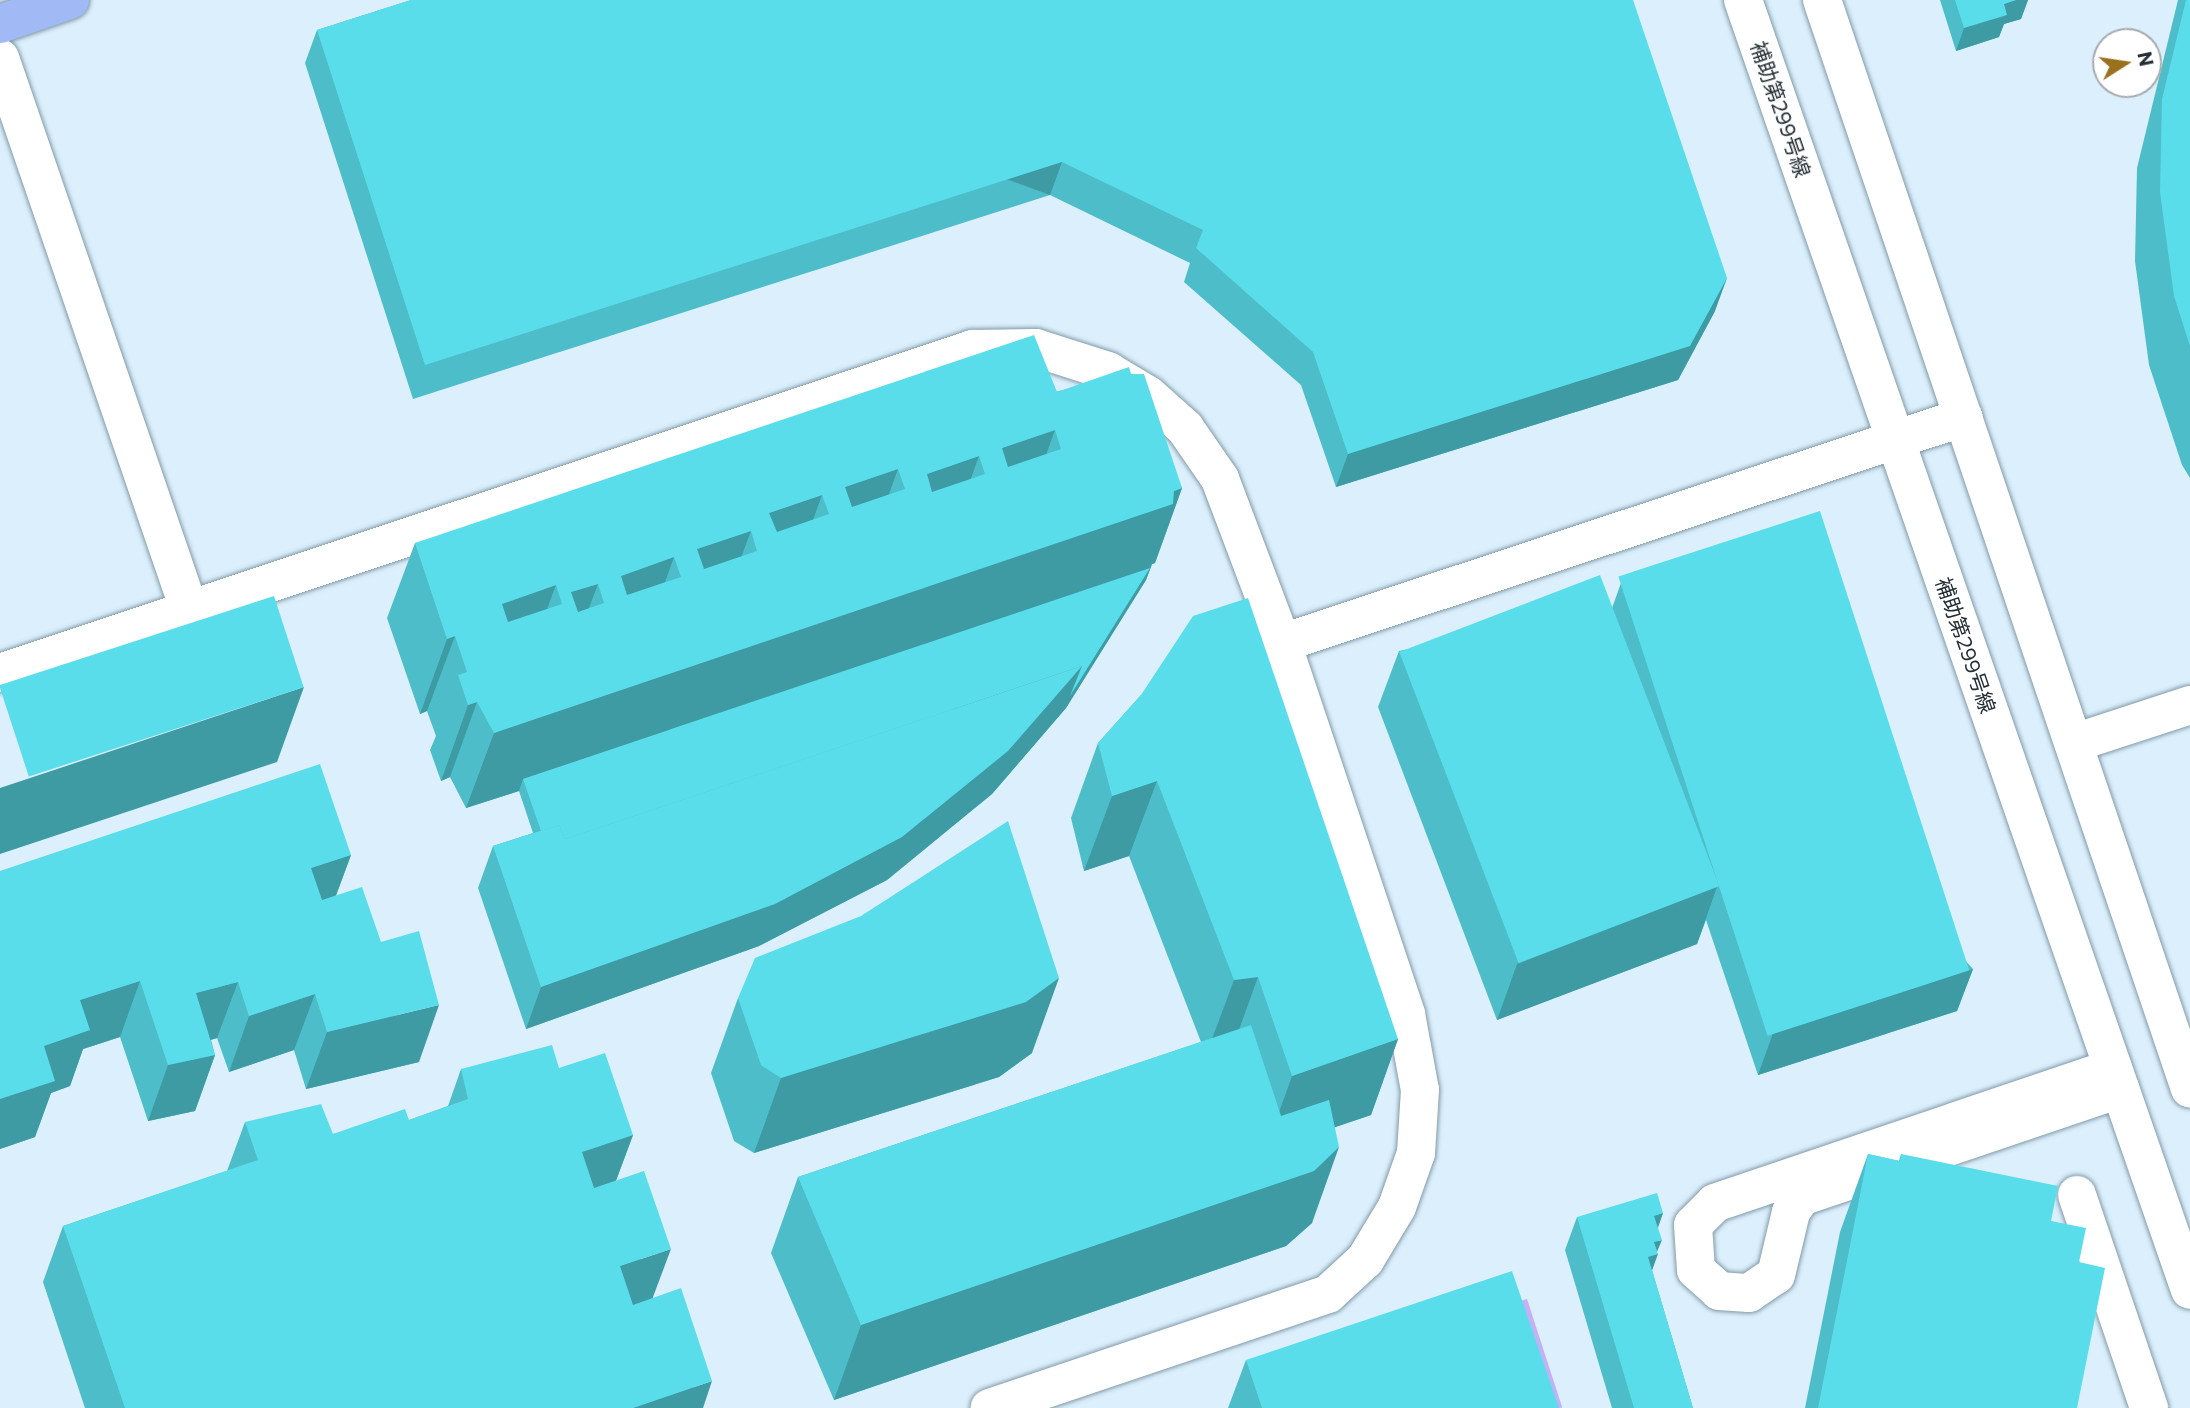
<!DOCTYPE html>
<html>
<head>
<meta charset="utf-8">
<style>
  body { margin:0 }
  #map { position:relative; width:2190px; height:1408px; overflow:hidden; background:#dbeffc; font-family:Commissioner,"Noto Sans JP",sans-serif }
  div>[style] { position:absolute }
  .green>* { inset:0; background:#c4b1f5; transform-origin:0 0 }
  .roads { filter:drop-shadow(0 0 2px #829aa9) drop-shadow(0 0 2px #829aa9) }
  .minor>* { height:38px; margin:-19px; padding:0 19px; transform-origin:19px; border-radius:19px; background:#fff }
  .major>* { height:38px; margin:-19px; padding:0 19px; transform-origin:19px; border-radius:19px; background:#a1b9f5 }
  .wall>* { inset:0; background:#4dbec9 }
  .shaded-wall>* { inset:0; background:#3e9ba4; transform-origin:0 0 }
  .building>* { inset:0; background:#59ddea; transform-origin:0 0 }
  span { translate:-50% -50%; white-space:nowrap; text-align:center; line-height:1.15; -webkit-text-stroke:5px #fff; paint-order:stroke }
  .street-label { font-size:21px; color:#242e34 }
  .north { position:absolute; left:2092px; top:28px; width:70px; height:70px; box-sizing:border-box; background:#fff; border:2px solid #a7abae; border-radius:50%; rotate:78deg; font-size:19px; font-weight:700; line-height:28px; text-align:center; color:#242e34 }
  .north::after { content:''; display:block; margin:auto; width:24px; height:32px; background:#9a721e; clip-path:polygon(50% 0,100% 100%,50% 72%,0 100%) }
</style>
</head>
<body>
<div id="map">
  <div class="green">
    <div style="left:1527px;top:1299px;width:114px;height:25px;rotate:72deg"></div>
  </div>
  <div class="roads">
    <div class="minor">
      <div style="left:1743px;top:0;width:1365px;rotate:70.89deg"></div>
      <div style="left:1822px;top:0;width:1149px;rotate:71.33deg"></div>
      <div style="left:0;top:58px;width:583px;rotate:71.07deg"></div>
      <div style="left:1282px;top:643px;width:718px;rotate:-18.33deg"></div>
      <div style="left:0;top:673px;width:1025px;rotate:-18.43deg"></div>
      <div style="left:972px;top:349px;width:64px;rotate:-0.9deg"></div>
      <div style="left:1036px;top:348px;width:76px;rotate:17.7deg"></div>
      <div style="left:1108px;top:371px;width:47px;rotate:31deg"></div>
      <div style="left:1148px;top:395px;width:50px;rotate:41.7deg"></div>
      <div style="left:1185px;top:428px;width:62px;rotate:55.5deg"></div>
      <div style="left:1220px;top:479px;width:175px;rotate:69.3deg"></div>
      <div style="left:1282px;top:643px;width:391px;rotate:71.5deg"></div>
      <div style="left:1406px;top:1014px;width:77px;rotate:79.6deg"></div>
      <div style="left:1420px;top:1090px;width:63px;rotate:93.6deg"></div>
      <div style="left:1416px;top:1153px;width:57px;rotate:109.4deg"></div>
      <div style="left:1397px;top:1207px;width:62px;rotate:121.1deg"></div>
      <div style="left:1365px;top:1260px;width:50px;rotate:137.4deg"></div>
      <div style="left:1328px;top:1294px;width:357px;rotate:161.4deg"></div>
      <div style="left:2074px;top:743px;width:122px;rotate:-18.1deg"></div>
      <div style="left:2113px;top:1068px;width:420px;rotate:161.3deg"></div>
      <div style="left:1715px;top:1203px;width:31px;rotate:135deg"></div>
      <div style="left:1693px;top:1225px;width:45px;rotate:86.2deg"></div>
      <div style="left:1696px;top:1270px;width:31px;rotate:42deg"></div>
      <div style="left:1719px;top:1291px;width:30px;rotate:4deg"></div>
      <div style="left:1749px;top:1293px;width:32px;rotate:-34deg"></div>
      <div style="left:1776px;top:1275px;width:65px;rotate:-76.6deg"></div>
      <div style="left:1791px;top:1212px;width:18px;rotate:-56deg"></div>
      <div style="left:1801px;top:1197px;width:337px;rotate:-18.7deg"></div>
      <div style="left:2077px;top:1195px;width:225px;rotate:71.3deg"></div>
    </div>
    <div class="major">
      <div style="left:0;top:24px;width:74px;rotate:-18.9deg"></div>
    </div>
  </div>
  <div class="wall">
    <div style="clip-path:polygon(411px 0,1715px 311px,1678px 380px,1336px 487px,1301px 385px,1184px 282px,1190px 263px,1050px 195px,413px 399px,305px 63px,317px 30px)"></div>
    <div style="clip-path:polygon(1940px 0,2028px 0,2021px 19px,2004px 24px,1999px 37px,1956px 51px)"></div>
    <div style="clip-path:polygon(2178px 0,2190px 0,2190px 478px,2182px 465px,2149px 365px,2135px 261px,2137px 168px)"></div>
    <div style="clip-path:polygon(1131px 374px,1182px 488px,1155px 563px,1152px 564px,1146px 580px,1066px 708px,992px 794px,887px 880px,759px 946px,526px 1029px,478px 888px,493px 846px,533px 833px,519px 791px,466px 808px,450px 777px,441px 781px,430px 750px,436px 736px,427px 711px,420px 714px,387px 618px,415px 543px)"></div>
    <div style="clip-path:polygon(1621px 583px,1973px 969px,1957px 1011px,1758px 1075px,1706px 920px,1697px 944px,1497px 1020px,1378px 707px,1399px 651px,1612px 608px)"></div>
    <div style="clip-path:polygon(1141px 695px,1398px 1039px,1371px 1115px,1335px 1127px,1312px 1223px,1286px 1246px,834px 1400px,771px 1253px,798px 1177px,1201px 1042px,1129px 856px,1084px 871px,1071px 818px,1098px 743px)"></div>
    <div style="clip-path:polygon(351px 855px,336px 896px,419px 1062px,306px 1089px,294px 1050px,229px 1072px,217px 1038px,211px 1040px,215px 1055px,195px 1111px,148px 1121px,120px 1037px,83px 1049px,70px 1086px,51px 1093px,35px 1137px,0 1149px,0 871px)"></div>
    <div style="clip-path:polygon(738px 998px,1032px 1053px,999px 1077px,754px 1153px,734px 1141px,711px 1073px)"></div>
    <div style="clip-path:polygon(559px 1068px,633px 1135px,616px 1181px,653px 1298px,703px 1408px,85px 1408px,43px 1282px,63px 1226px,227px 1171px,245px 1122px,333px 1134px,409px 1120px,448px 1106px,461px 1069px)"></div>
    <div style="clip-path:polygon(1868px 1154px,1899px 1161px,1901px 1154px,2051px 1221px,2079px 1262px,2077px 1408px,1805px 1408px,1840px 1232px)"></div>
    <div style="clip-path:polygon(1663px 1213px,1658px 1227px,1657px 1252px,1652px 1270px,1693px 1408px,1612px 1408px,1565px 1250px,1577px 1217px)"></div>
    <div style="clip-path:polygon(1246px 1360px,1559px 1408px,1228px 1408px)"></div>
  </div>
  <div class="shaded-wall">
    <div style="clip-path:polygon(2016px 0,2028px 0,2021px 19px,2004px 24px,1999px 37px,1956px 51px,1964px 28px,2004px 4px)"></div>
    <div style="left:1062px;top:162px;width:35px;height:669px;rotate:110deg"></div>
    <div style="clip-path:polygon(1727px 278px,1715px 311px,1678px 380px,1336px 487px,1348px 454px)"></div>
    <div style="clip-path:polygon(1055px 430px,1028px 505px,974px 523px,1002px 448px)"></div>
    <div style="clip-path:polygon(979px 456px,952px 531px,900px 549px,927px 474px)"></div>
    <div style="clip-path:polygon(898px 469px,871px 544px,818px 562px,845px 487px)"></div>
    <div style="clip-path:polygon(1182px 488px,1155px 563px,1152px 564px,1146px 580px,1066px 708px,992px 794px,887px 880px,759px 946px,526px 1029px,541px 987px,1142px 581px,523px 779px,519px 791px,466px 808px,494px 733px)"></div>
    <div style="clip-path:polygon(822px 495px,795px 570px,757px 551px,769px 513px)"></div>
    <div style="clip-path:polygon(751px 531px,723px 606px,670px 624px,697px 549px)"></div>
    <div style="clip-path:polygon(674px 557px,647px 633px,593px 651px,621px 576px)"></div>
    <div style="clip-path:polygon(598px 584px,570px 659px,571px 592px)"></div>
    <div style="clip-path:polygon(556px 585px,528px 660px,474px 679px,502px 604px)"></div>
    <div style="clip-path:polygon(455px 636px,427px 711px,420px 714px,447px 639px)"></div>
    <div style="clip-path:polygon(304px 687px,277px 762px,0 854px,0 788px)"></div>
    <div style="clip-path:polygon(477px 702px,450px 777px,441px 781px,468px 705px)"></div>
    <div style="clip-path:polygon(1157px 781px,1129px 856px,1084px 871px,1112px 796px)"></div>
    <div style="clip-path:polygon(351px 855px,330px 911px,291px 924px,311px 868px)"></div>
    <div style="clip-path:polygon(1717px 887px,1697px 944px,1497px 1020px,1517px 964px)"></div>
    <div style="clip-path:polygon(1973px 969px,1957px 1011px,1758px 1075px,1773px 1033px)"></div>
    <div style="clip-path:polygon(1258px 977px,1231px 1052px,1206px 1055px,1234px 980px)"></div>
    <div style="clip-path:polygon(1059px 978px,1032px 1053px,999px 1077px,754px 1153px,781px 1078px)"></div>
    <div style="clip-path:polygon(140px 981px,120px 1037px,83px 1049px,70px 1086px,51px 1093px,35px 1137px,0 1149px,0 1099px,80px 1000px)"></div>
    <div style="clip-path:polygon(238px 982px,217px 1038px,176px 1049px,196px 993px)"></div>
    <div style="clip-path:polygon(315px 994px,294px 1050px,229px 1072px,249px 1016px)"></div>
    <div style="clip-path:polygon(439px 1005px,419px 1062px,306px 1089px,327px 1032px)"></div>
    <div style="clip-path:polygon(1398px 1039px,1371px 1115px,1265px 1151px,1292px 1076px)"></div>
    <div style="clip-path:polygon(215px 1055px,195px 1111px,148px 1121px,168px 1065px)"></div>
    <div style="clip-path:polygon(633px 1135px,612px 1191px,561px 1209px,582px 1152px)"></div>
    <div style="clip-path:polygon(1339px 1147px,1312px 1223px,1286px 1246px,834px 1400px,861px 1325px)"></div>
    <div style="clip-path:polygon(1663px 1213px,1651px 1247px,1654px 1216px)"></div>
    <div style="clip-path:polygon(1662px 1240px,1656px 1254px,1658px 1254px,1646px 1287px,1648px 1257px,1654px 1242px)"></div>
    <div style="clip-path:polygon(671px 1249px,650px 1305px,600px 1322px,620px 1266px)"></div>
    <div style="clip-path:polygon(712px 1381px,703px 1408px,633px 1408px)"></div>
  </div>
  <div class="building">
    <div style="clip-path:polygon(411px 0,1633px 0,1727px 278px,1690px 346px,1348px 454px,1313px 352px,1196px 248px,1203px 230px,1062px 162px,425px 365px,317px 30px)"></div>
    <div style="clip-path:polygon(1955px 0,2016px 0,2004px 4px,2007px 15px,1964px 28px)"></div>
    <div style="clip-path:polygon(2186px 0,2190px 0,2190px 346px,2174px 296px,2160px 192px,2162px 99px)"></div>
    <div style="clip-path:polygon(evenodd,1034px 335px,1057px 392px,1129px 367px,1131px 374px,1144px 374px,1182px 488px,1174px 491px,1173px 504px,494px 733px,477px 702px,468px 705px,458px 675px,467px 672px,455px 636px,447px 639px,415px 543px,1034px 335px,1055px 430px,1061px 449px,1008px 467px,1002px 448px,1055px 430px,1034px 335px,979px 456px,985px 474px,932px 492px,927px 474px,979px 456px,1034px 335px,898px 469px,905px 489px,852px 507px,845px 487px,898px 469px,1034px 335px,822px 495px,829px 514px,777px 532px,769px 513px,822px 495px,1034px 335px,751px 531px,757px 551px,704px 569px,697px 549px,751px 531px,1034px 335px,674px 557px,681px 577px,627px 595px,621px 576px,674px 557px,1034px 335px,598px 584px,604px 603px,578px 612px,571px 592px,598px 584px,1034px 335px,556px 585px,562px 604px,508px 622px,502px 604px,556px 585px)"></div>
    <div style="left:1820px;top:511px;width:483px;height:212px;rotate:72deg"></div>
    <div style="clip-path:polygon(1150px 568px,1070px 696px,1082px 666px,565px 839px,559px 825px,541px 831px,523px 779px)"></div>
    <div style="left:1600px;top:575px;width:333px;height:215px;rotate:69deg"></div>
    <div style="left:274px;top:596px;width:96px;height:289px;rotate:72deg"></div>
    <div style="clip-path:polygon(1248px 598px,1398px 1039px,1292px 1076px,1258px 977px,1234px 980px,1157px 781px,1112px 796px,1098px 743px,1141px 695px,1193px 616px)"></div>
    <div style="clip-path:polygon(1082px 666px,1008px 751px,902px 837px,775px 904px,541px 987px,493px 846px,559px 825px,565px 839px)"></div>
    <div style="clip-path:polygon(320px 764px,351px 855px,311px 868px,322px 900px,362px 887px,381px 942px,419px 931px,439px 1005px,327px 1032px,315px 994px,249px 1016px,238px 982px,196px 993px,215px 1055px,168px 1065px,140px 981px,80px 1000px,90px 1030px,44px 1046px,55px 1081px,0 1099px,0 871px)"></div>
    <div style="clip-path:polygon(1008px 821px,1059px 978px,1026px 1002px,781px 1078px,761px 1065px,738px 998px,755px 958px,861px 916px)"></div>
    <div style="clip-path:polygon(1251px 1025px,1281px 1116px,1329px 1100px,1339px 1147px,1314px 1171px,861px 1325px,798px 1177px)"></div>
    <div style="clip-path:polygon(552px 1045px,559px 1068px,605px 1053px,633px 1135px,582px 1152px,594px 1188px,644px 1171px,671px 1249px,620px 1266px,633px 1305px,681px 1288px,712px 1381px,633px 1408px,125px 1408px,63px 1226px,258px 1160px,245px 1122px,321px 1104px,333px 1134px,405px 1109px,409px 1120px,468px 1099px,461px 1069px)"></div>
    <div style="clip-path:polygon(1868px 1154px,1900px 1161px,1901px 1154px,2058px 1186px,2051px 1221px,2086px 1228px,2079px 1262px,2105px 1268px,2077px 1408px,1818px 1408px)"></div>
    <div style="clip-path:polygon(1657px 1193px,1663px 1213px,1654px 1216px,1662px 1240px,1654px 1242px,1658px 1254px,1648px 1257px,1693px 1408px,1634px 1408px,1577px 1217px)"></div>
    <div style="clip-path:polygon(1512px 1271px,1559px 1408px,1262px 1408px,1246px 1360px)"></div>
  </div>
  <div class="street-label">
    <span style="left:1781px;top:109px;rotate:71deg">補助第299号線</span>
    <span style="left:1966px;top:645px;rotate:71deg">補助第299号線</span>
  </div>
  <div class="north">N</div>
</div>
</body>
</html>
